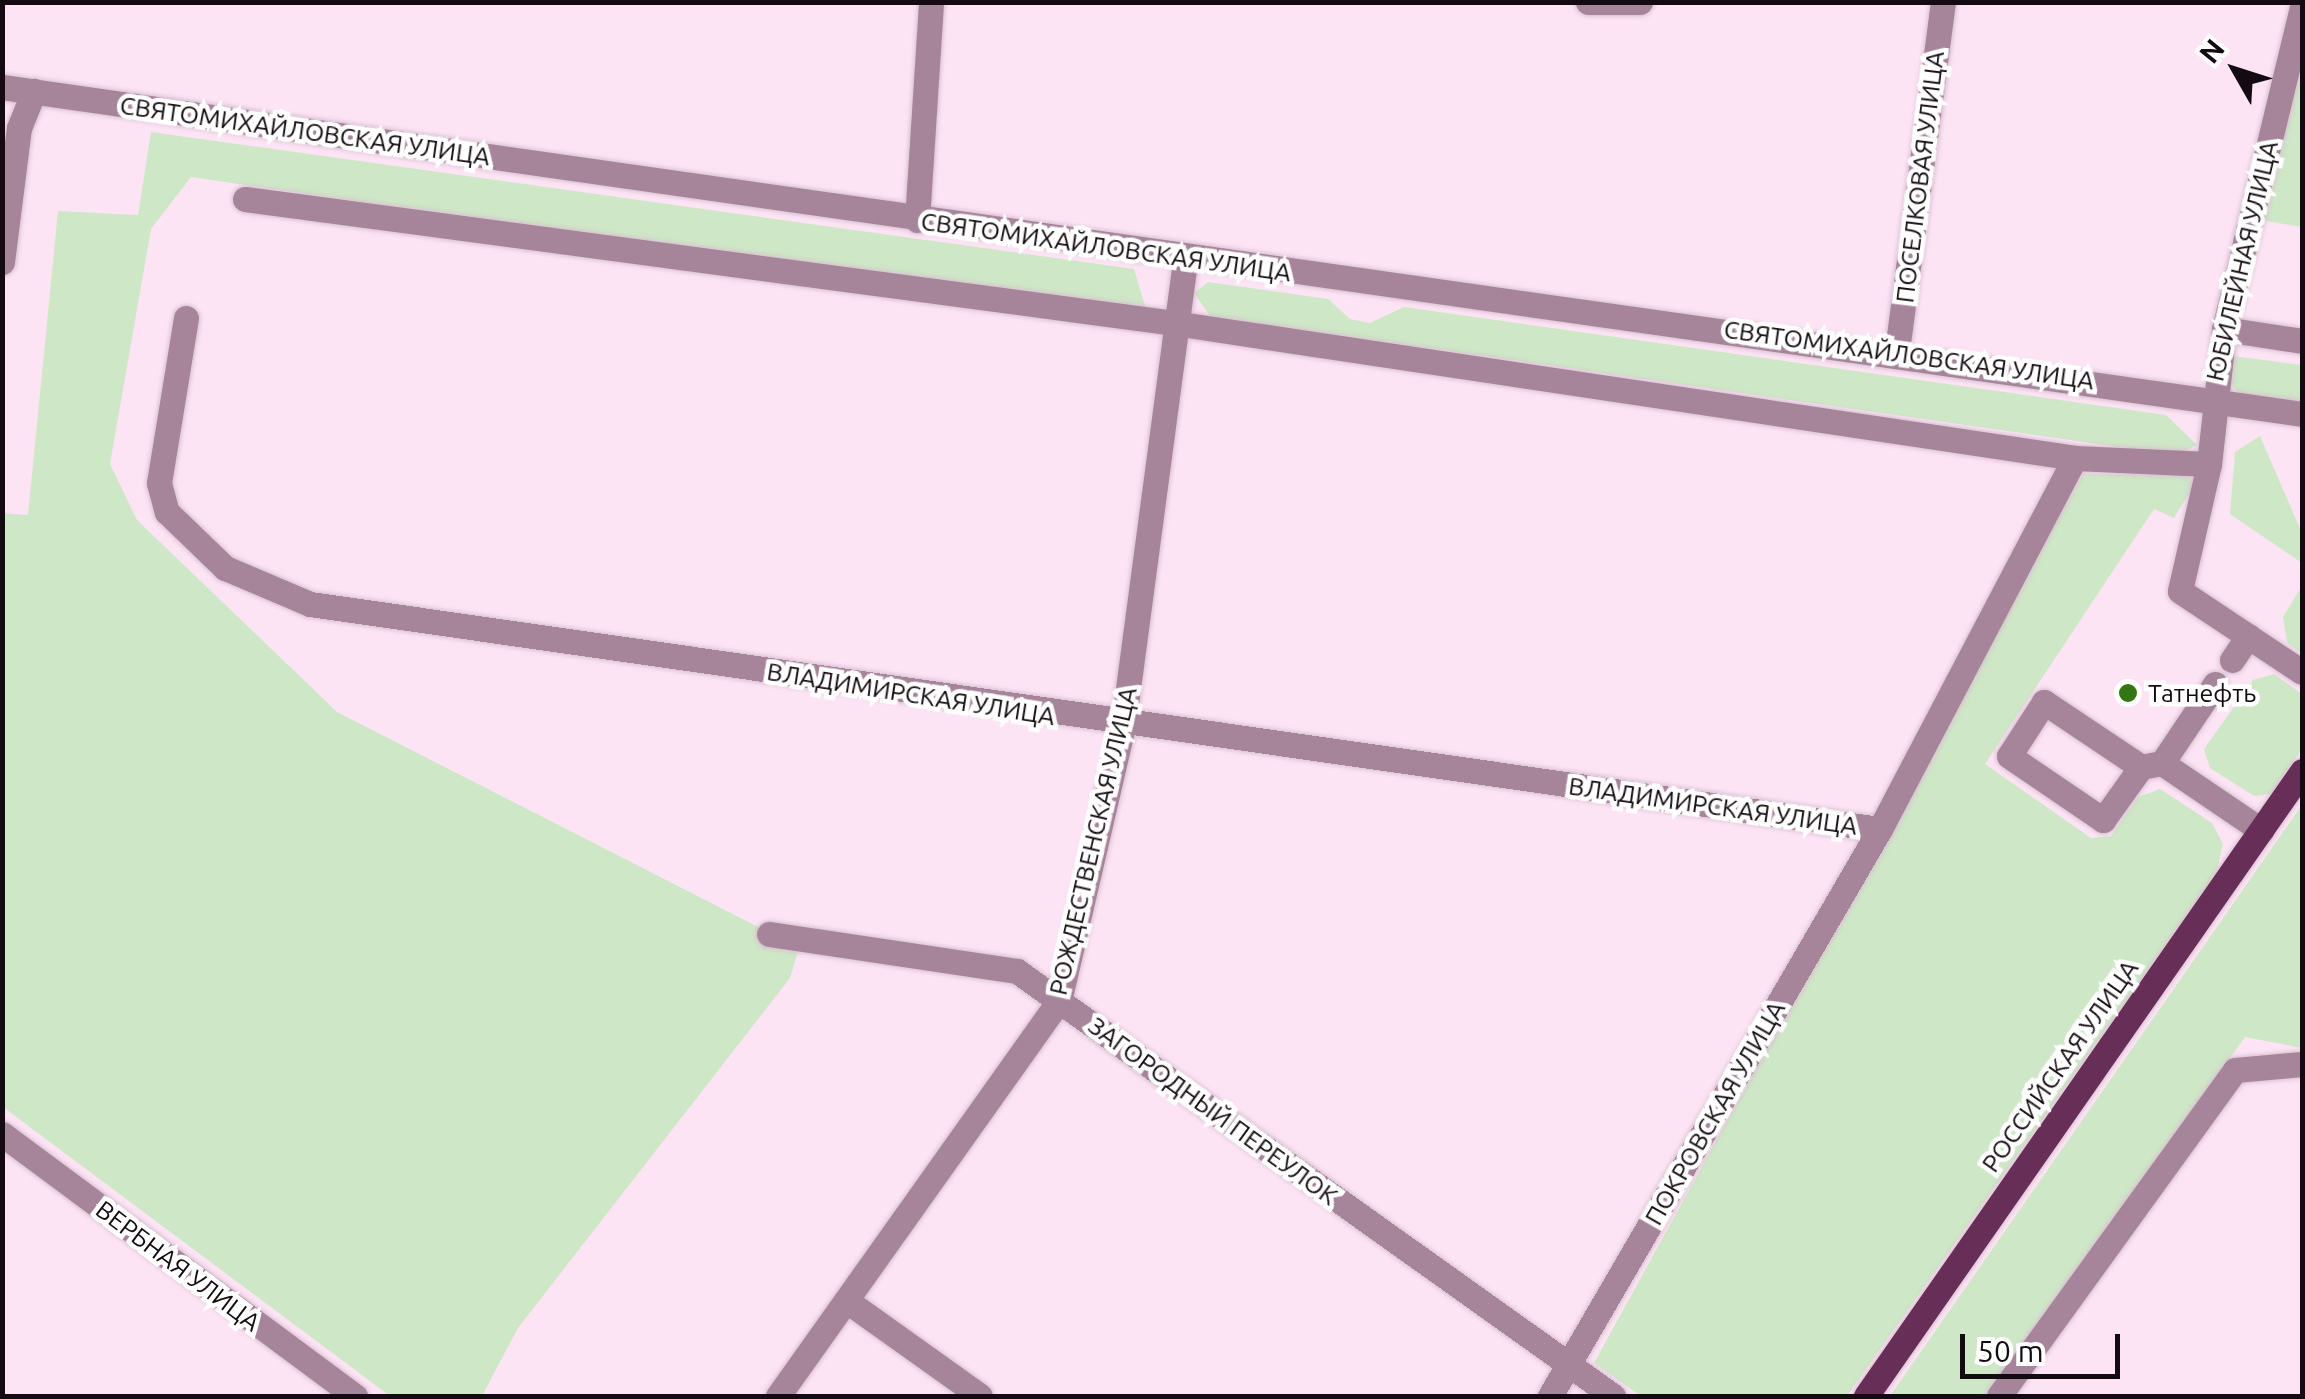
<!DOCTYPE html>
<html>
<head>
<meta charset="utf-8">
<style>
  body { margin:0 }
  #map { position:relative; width:2305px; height:1399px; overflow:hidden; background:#fde4f5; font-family:Ubuntu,sans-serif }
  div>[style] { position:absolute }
  .green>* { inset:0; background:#cee7c6 }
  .roads { filter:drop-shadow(0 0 2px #d8c1d1) drop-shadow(0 0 2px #d8c1d1) }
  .minor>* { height:25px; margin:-12.5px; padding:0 12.5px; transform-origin:12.5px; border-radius:12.5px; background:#a6859b }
  .major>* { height:25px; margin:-12.5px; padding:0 12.5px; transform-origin:12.5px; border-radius:12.5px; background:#672f58 }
  .dots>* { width:28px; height:28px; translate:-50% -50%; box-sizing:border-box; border:5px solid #fff; border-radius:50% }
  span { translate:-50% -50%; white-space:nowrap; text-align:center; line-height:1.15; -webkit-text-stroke:9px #fff; paint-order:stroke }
  .street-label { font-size:25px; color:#130b11 }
  .poi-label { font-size:25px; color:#130b11 }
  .left { translate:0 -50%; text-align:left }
  .frame { position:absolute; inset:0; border:5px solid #130b11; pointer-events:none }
  .north { position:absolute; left:2185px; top:20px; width:100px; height:100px; -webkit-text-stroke:8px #fff; paint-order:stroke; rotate:309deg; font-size:28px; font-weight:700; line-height:40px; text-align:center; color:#130b11 }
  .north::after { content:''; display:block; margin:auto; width:35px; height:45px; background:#130b11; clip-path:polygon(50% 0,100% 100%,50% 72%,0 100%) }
  .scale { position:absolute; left:1960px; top:1334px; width:160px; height:45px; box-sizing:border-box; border:5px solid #130b11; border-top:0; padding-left:12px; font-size:30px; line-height:35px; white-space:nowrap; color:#130b11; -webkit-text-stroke:8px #fff; paint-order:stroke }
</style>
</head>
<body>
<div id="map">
  <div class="green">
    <div style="clip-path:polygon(2302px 67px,2302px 227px,2260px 220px)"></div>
    <div style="clip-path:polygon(151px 132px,1134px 269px,1148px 316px,191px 177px,151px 229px,110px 464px,137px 520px,337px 712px,799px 948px,790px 978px,518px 1328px,482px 1396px,390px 1396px,3px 1107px,2px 513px,28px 515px,58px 211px,138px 215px)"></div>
    <div style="clip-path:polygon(1208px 282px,1328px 299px,1350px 319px,1370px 323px,1404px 307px,2166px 415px,2197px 445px,2175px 455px,1211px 317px,1194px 293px)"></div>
    <div style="clip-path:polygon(2233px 356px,2302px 365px,2302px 405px,2242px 398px,2228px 380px)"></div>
    <div style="clip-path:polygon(2260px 436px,2302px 533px,2302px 563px,2230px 514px,2235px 452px)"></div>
    <div style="clip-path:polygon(2083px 474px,2187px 475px,2195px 484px,2174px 518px,2154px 509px,1985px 764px,2091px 838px,2111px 836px,2138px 797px,2160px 789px,2212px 823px,2223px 844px,2216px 874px,1847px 1396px,1641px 1396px,1594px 1363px)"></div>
    <div style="clip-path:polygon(2302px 586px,2302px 653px,2287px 643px,2283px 617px)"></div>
    <div style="clip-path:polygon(2274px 674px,2302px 694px,2302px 749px,2271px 794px,2254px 796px,2210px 768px,2204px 749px,2253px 680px)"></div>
    <div style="clip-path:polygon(2302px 805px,2302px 1048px,2245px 1037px,1986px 1396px,1890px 1396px)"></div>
  </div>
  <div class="roads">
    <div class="minor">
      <div style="left:1588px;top:2px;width:52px"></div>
      <div style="left:2302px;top:7px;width:331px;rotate:103.6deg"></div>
      <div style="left:2224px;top:329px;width:136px;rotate:96.3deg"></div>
      <div style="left:2209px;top:464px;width:130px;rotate:102.9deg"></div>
      <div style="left:2180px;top:591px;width:146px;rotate:33.6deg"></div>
      <div style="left:2px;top:87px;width:2323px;rotate:8.09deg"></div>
      <div style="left:245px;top:199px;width:937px;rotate:7.6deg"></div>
      <div style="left:1174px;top:323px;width:911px;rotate:8.52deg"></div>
      <div style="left:2075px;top:458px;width:134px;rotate:2.6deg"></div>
      <div style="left:917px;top:220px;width:218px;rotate:-86.3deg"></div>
      <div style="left:2px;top:262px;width:135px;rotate:-82.8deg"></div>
      <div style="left:19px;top:128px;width:40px;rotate:-68deg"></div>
      <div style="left:186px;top:318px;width:167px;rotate:99.3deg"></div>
      <div style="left:159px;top:483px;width:30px;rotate:75deg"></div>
      <div style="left:167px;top:512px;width:81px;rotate:44deg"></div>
      <div style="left:225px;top:568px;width:92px;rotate:23deg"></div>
      <div style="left:310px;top:604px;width:1586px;rotate:8.16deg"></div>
      <div style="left:2224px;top:329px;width:79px;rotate:8.7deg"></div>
      <div style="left:1897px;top:351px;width:352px;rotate:-82.5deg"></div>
      <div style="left:2232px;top:660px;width:29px;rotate:-56deg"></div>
      <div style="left:2215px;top:684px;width:95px;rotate:123.9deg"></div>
      <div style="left:2162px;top:763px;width:120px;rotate:34.1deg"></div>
      <div style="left:2141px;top:767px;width:117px;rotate:-146.2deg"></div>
      <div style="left:2044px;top:702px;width:64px;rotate:122.9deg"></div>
      <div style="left:2009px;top:756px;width:114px;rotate:34.2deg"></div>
      <div style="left:2103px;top:820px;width:65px;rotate:-54.4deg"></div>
      <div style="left:2141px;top:767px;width:21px;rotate:-11deg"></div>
      <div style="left:769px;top:934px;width:251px;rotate:8.5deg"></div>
      <div style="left:1017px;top:971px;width:732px;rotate:35.49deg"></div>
      <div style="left:2px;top:1134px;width:440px;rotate:36.6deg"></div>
      <div style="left:847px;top:1301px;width:163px;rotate:35.5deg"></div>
      <div style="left:778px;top:1396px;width:485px;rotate:-54.6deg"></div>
      <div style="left:1059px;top:1001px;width:282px;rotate:-76.9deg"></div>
      <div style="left:1123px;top:726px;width:469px;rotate:-82.4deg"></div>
      <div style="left:1550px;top:1396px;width:656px;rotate:-59.8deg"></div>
      <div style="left:1880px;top:829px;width:419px;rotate:-62.3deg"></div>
      <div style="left:1999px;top:1396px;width:402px;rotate:-54.1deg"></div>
      <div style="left:2235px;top:1070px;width:67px;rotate:-5.1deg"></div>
    </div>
    <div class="major">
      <div style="left:1866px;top:1396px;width:762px;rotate:-55.1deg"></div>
    </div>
  </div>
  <div class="dots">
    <div style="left:2128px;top:693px;background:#357614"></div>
  </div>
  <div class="street-label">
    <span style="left:305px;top:131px;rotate:8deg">СВЯТОМИХАЙЛОВСКАЯ УЛИЦА</span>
    <span style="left:1920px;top:177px;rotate:-83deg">ПОСЕЛКОВАЯ УЛИЦА</span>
    <span style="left:1106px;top:247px;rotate:8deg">СВЯТОМИХАЙЛОВСКАЯ УЛИЦА</span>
    <span style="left:2242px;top:261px;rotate:-77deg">ЮБИЛЕЙНАЯ УЛИЦА</span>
    <span style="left:1909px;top:355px;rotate:8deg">СВЯТОМИХАЙЛОВСКАЯ УЛИЦА</span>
    <span style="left:911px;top:694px;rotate:9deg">ВЛАДИМИРСКАЯ УЛИЦА</span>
    <span style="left:1713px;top:806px;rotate:8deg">ВЛАДИМИРСКАЯ УЛИЦА</span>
    <span style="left:1093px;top:841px;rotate:-77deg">РОЖДЕСТВЕНСКАЯ УЛИЦА</span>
    <span style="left:2060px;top:1066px;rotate:-55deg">РОССИЙСКАЯ УЛИЦА</span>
    <span style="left:1213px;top:1111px;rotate:36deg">ЗАГОРОДНЫЙ ПЕРЕУЛОК</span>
    <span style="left:1715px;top:1113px;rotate:-60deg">ПОКРОВСКАЯ УЛИЦА</span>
    <span style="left:178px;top:1266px;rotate:37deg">ВЕРБНАЯ УЛИЦА</span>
  </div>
  <div class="poi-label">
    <span class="left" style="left:2148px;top:693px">Татнефть</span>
  </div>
  <div class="frame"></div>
  <div class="north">N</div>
  <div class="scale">50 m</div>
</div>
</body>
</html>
